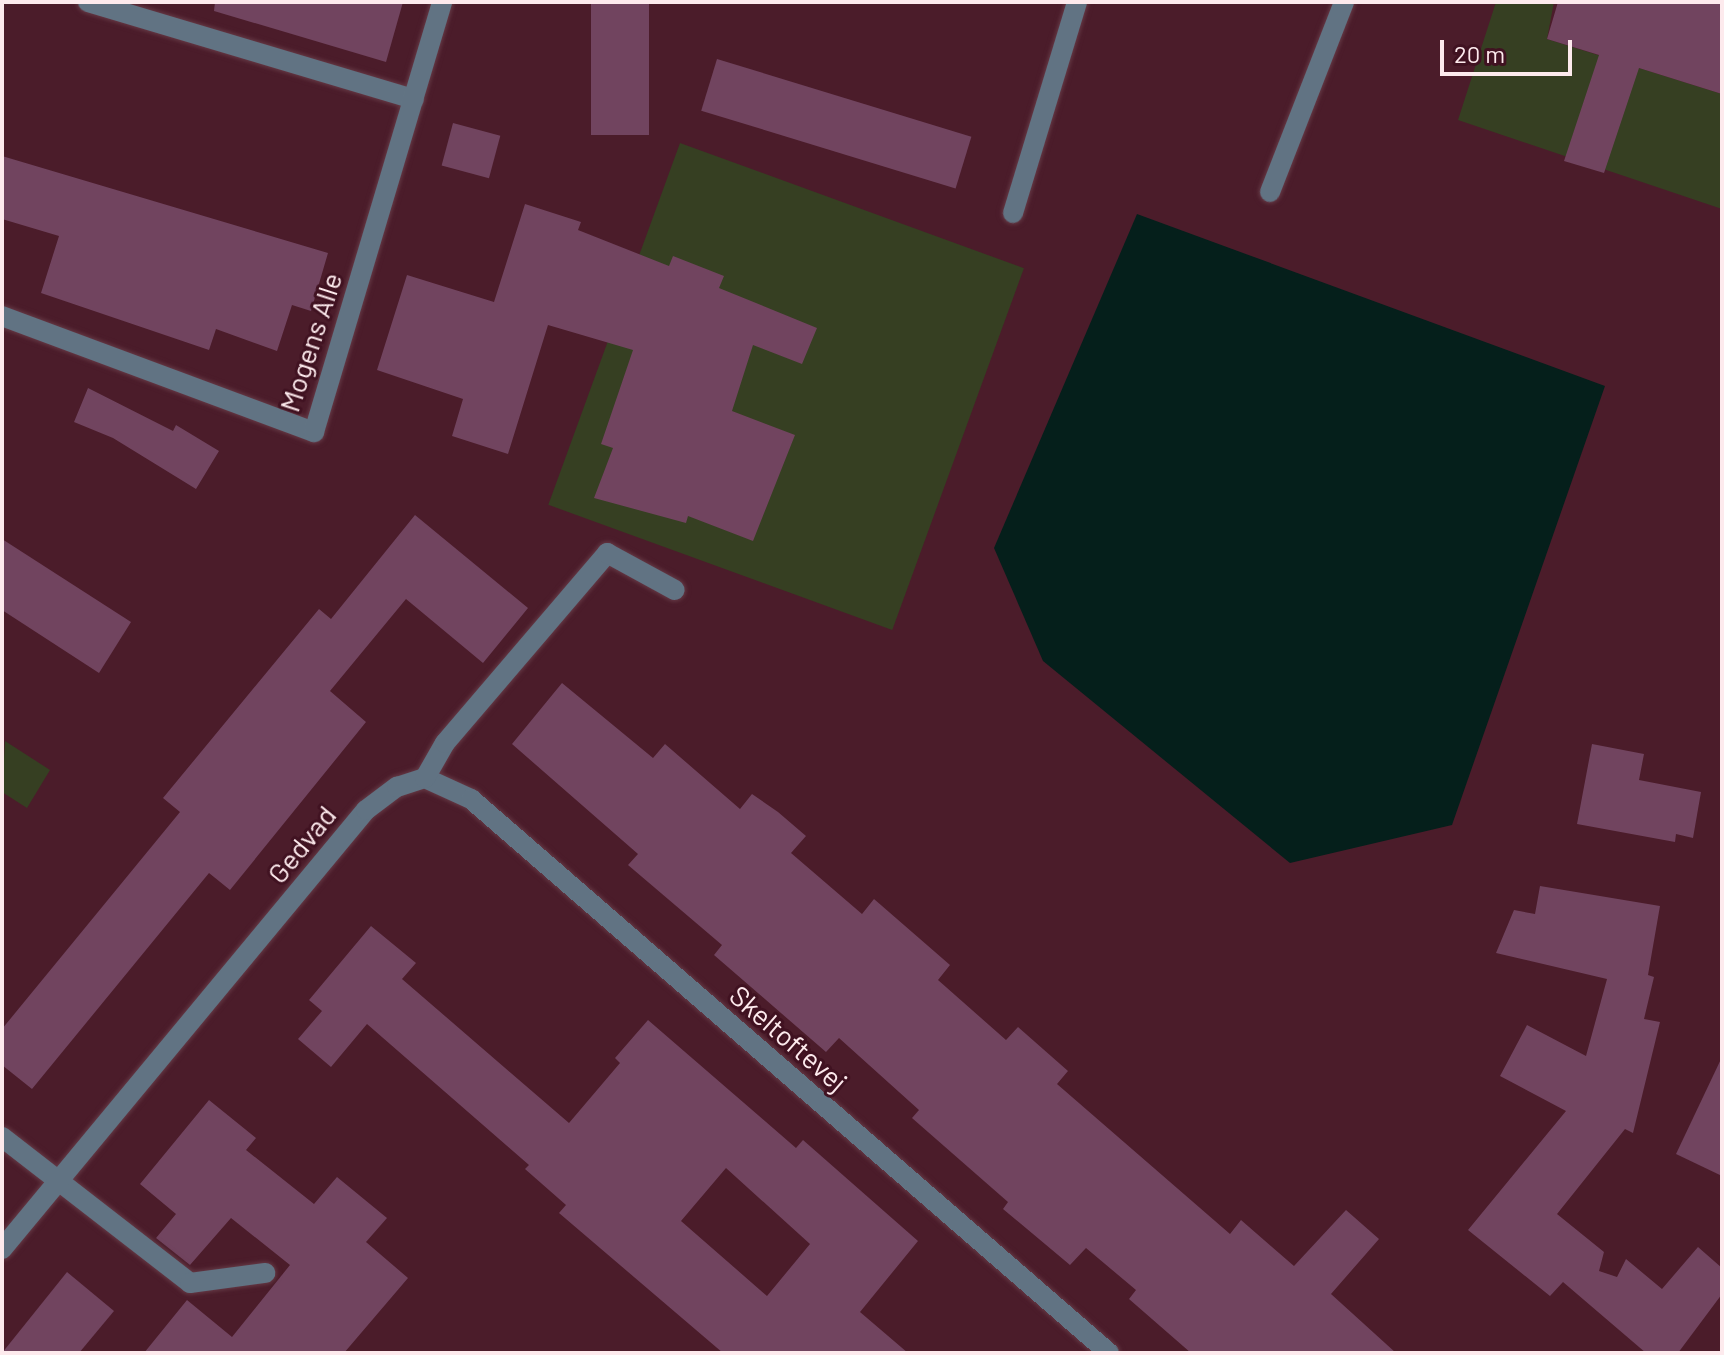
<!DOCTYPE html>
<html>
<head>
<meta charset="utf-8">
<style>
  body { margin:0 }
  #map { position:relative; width:1724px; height:1355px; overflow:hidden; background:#4b1c2a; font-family:Barlow,sans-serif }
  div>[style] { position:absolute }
  .green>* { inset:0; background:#363f22; transform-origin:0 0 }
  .water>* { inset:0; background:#051f1b }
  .building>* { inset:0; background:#71445f; transform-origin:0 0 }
  .roads { filter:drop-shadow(0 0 2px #643945) drop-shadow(0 0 2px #643945) }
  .minor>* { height:20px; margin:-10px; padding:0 10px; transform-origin:10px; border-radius:10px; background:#617383 }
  span { translate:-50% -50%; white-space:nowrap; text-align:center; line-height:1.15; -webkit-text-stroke:6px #401221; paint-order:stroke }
  .street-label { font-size:28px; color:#fdeaed }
  .frame { position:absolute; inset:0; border:4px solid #fdeaed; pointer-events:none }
  .scale { position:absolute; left:1440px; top:40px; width:132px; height:36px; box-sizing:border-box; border:4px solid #fdeaed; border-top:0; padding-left:10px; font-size:24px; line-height:28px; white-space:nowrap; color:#fdeaed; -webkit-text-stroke:6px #401221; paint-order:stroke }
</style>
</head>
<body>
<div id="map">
  <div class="green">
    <div style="clip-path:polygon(1496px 2px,1554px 2px,1547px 39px,1722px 94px,1722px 209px,1458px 120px)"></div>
    <div style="left:680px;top:143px;width:366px;height:385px;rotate:20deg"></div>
    <div style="clip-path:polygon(5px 741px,50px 770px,27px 808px,2px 792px)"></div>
  </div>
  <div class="water">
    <div style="clip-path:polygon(1137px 214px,1605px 386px,1452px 825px,1290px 863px,1043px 661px,994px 548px)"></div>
  </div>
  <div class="building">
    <div style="clip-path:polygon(215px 2px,403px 2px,386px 62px,214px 11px)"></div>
    <div style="left:591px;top:2px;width:58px;height:133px"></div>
    <div style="clip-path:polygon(1558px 2px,1722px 2px,1722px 94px,1639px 68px,1604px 173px,1564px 161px,1599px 55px,1547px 39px)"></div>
    <div style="left:717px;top:59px;width:266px;height:54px;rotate:17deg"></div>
    <div style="left:453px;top:123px;width:49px;height:44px;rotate:15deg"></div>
    <div style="clip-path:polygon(2px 156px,328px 253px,311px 311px,292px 305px,277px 351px,216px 329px,209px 350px,41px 293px,59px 236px,2px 219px)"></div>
    <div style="clip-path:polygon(525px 204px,581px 222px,578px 230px,669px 266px,673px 256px,724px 276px,719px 288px,817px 328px,802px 364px,753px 345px,732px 411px,795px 435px,753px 541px,688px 516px,686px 523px,594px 498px,613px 448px,601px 444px,633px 350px,548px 325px,508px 454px,452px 436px,463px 399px,377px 370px,407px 275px,494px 302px)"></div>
    <div style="clip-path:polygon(88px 388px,173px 431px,176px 425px,219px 451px,196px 489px,113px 438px,74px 422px)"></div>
    <div style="clip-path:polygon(415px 515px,528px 608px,483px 663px,406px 599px,330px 691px,366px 722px,230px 890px,209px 873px,32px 1089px,2px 1065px,2px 1029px,180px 812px,163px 798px,319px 609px,331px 619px)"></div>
    <div style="clip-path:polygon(2px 539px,131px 622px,99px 673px,2px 610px)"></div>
    <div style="clip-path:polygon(562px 683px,653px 758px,665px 744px,740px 809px,752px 794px,778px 812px,806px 836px,791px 853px,862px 914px,874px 899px,950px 965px,938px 980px,1006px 1040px,1018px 1027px,1068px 1071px,1057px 1084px,1230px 1234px,1241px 1220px,1294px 1266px,1346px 1210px,1379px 1239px,1331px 1294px,1396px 1353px,1191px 1353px,1129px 1299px,1136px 1290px,1086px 1248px,1070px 1265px,1003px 1209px,1008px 1202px,912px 1118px,919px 1110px,839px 1038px,826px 1052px,714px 955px,722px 945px,628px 865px,638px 854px,512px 744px)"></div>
    <div style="clip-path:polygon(1592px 744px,1644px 754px,1639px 780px,1701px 792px,1693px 838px,1676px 834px,1675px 842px,1577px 824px)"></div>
    <div style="clip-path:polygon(1540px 886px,1660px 906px,1648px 975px,1654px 977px,1644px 1019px,1660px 1022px,1633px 1133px,1625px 1129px,1557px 1214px,1604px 1252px,1599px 1271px,1617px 1277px,1626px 1259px,1662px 1289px,1698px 1247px,1722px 1268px,1722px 1294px,1678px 1353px,1646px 1353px,1563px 1282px,1550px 1296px,1468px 1230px,1566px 1111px,1500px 1076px,1527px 1025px,1586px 1056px,1607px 979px,1496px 953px,1514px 910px,1535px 914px)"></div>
    <div style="clip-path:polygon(evenodd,371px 926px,416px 963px,402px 979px,569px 1123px,620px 1063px,615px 1058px,648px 1020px,796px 1148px,803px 1140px,918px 1241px,860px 1312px,908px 1353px,723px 1353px,559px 1213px,566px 1205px,525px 1169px,529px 1165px,367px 1024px,331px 1067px,298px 1039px,322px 1011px,309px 1000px,371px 926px,726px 1168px,810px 1244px,767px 1296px,681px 1221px,726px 1168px)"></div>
    <div style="clip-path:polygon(1722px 1057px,1722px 1176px,1676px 1154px)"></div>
    <div style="clip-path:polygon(209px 1100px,256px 1138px,246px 1150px,314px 1204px,337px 1177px,387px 1218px,366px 1242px,408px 1278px,344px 1353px,144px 1353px,187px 1300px,232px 1337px,290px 1265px,231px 1218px,190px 1265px,156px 1238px,176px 1214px,140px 1184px)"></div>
    <div style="clip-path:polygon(67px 1272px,114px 1311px,79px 1353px,2px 1353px)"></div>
  </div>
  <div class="roads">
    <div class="minor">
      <div style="left:88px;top:2px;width:340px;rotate:16.6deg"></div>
      <div style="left:1270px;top:192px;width:204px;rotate:-68.7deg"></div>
      <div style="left:1013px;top:213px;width:220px;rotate:-73.1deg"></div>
      <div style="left:2px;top:316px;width:333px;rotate:20.4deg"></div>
      <div style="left:314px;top:432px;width:449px;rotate:-73.4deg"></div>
      <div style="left:425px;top:778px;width:51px;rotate:24.5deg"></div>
      <div style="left:471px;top:799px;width:845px;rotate:40.97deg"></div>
      <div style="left:2px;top:1137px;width:238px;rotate:37.8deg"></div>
      <div style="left:190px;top:1283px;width:76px;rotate:-7.6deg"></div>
      <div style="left:2px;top:1249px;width:570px;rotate:-50.34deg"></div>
      <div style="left:366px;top:810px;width:39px;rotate:-37deg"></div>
      <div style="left:397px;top:787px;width:29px;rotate:-18deg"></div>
      <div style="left:425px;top:778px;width:40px;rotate:-60.3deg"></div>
      <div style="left:445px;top:743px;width:250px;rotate:-49.5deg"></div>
      <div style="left:607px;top:553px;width:77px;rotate:28.6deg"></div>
    </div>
  </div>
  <div class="street-label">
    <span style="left:310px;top:342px;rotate:-72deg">Mogens Alle</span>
    <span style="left:301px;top:844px;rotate:-51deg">Gedvad</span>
    <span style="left:789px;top:1038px;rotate:41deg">Skeltoftevej</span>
  </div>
  <div class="frame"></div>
  <div class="scale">20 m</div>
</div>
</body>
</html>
